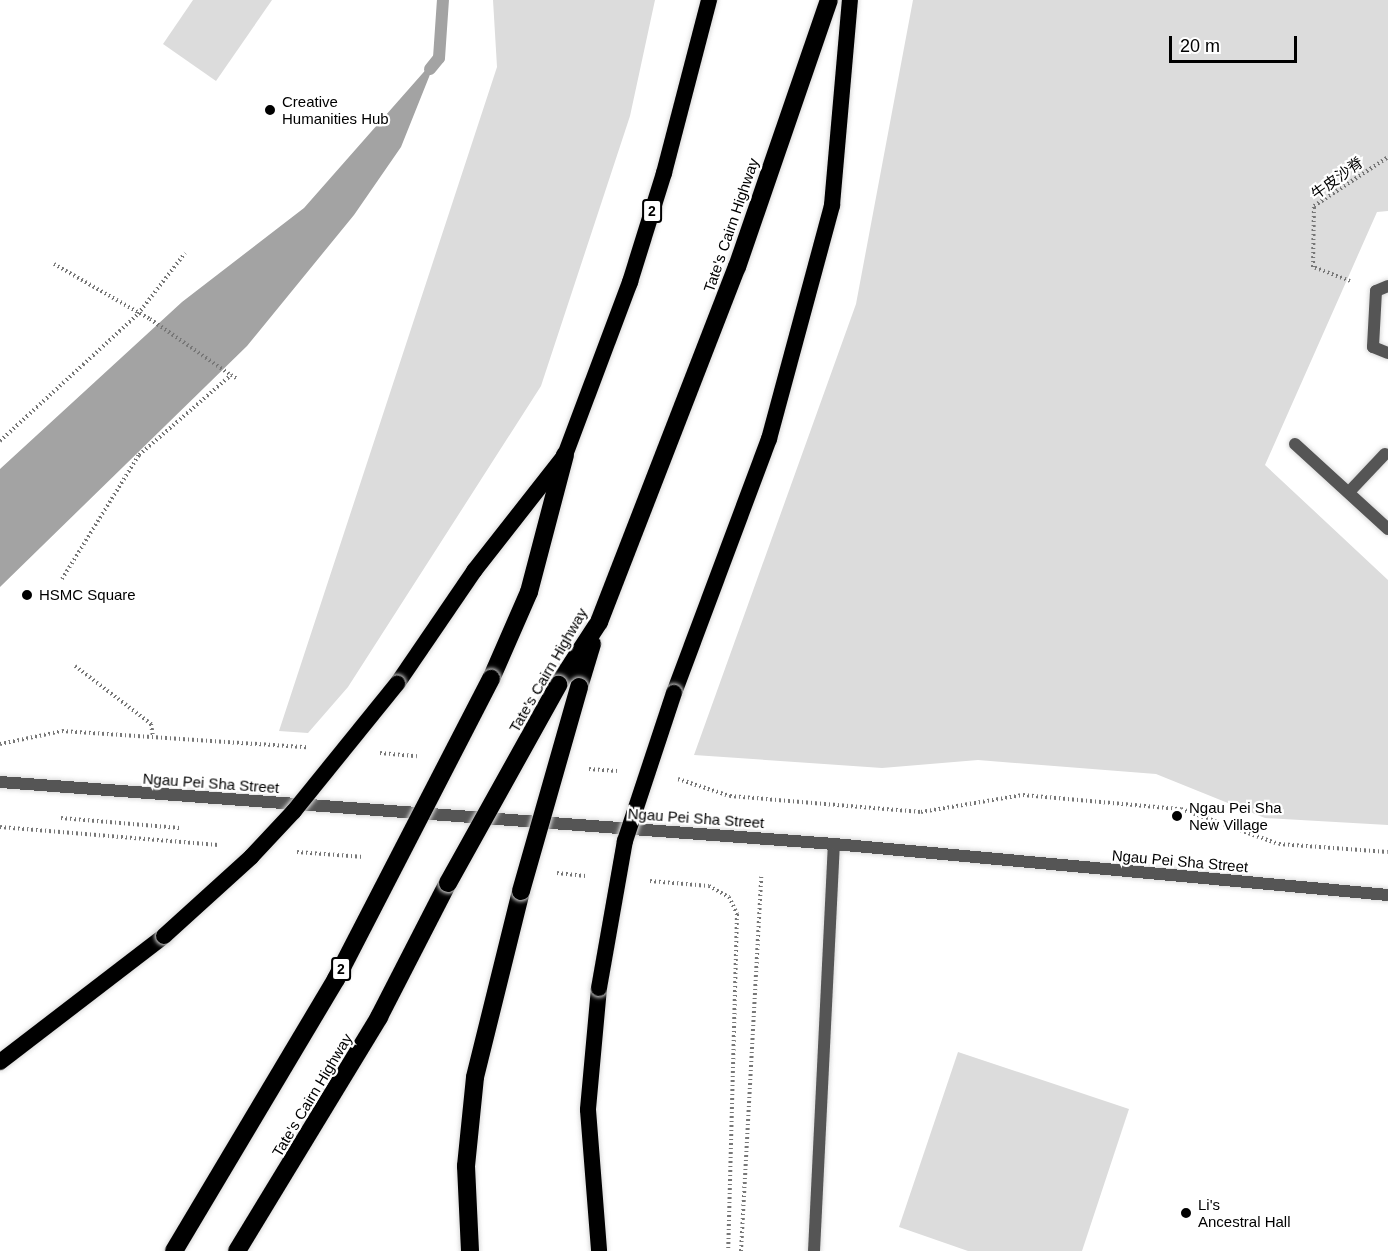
<!DOCTYPE html>
<html>
<head>
<meta charset="utf-8">
<style>
  body { margin:0 }
  #map { position:relative; width:1388px; height:1251px; overflow:hidden; background:#fff; font-family:Helvetica,"Noto Sans TC",sans-serif }
  div>[style] { position:absolute }
  .green>* { inset:0; background:#dcdcdc }
  .water>* { inset:0; background:#a3a3a3 }
  .stream>* { height:12px; margin:-6px; padding:0 6px; transform-origin:6px; border-radius:6px; background:#a3a3a3 }
  .path>* { height:4px; margin-top:-2px; transform-origin:0; background:repeating-linear-gradient(90deg,#777 0 1.5px,transparent 0 4.5px) }
  .roads { filter:drop-shadow(0 0 2px #dbdbdb) drop-shadow(0 0 2px #dbdbdb) }
  .service>* { height:12px; margin:-6px; padding:0 6px; transform-origin:6px; border-radius:6px; background:#555 }
  .minor>* { height:12px; margin:-6px; padding:0 6px; transform-origin:6px; border-radius:6px; background:#555 }
  .tertiary>* { height:12px; margin:-6px; padding:0 6px; transform-origin:6px; border-radius:6px; background:#555 }
  .trunk>* { height:16px; margin:-8px; padding:0 8px; transform-origin:8px; border-radius:8px; background:#000 }
  .motorway>* { height:18px; margin:-9px; padding:0 9px; transform-origin:9px; border-radius:9px; background:#000 }
  .bridges { filter:drop-shadow(0 0 2px #dbdbdb) drop-shadow(0 0 2px #dbdbdb) }
  .trunk-bridge>* { height:16px; margin:-8px; padding:0 8px; transform-origin:8px; border-radius:8px; background:#000 }
  .motorway-bridge>* { height:18px; margin:-9px; padding:0 9px; transform-origin:9px; border-radius:9px; background:#000 }
  .dots>* { width:16px; height:16px; translate:-50% -50%; box-sizing:border-box; border:3px solid #fff; border-radius:50% }
  span { translate:-50% -50%; white-space:nowrap; text-align:center; line-height:1.15; -webkit-text-stroke:4.5px #fff; paint-order:stroke }
  .shield-label span { padding:2px 4px; background:#fff; border:2px solid; border-radius:4px; -webkit-text-stroke-width:0 }
  .shield-label { font-size:14px; color:#000; font-weight:700 }
  .poi-label { font-size:15px; color:#000 }
  .left { translate:0 -50%; text-align:left }
  .street-label { font-size:15px; color:#000 }
  .scale { position:absolute; left:1169px; top:36px; width:128px; height:27px; box-sizing:border-box; border:3px solid #000; border-top:0; padding-left:8px; font-size:18px; line-height:21px; white-space:nowrap; color:#000; -webkit-text-stroke:4px #fff; paint-order:stroke }
</style>
</head>
<body>
<div id="map">
  <div class="green">
    <div style="clip-path:polygon(193px 0,272px 0,216px 81px,163px 44px)"></div>
    <div style="clip-path:polygon(493px 0,655px 0,630px 116px,541px 386px,348px 687px,308px 733px,279px 731px,497px 67px)"></div>
    <div style="clip-path:polygon(913px 0,1388px 0,1388px 211px,1377px 212px,1265px 465px,1388px 580px,1388px 825px,1265px 818px,1156px 774px,978px 760px,882px 768px,694px 755px,856px 304px)"></div>
    <div style="clip-path:polygon(958px 1052px,1129px 1109px,1082px 1251px,968px 1251px,899px 1227px)"></div>
  </div>
  <div class="water">
    <div style="clip-path:polygon(437px 57px,401px 147px,354px 215px,247px 346px,0 587px,0 469px,182px 302px,304px 208px)"></div>
  </div>
  <div class="stream">
    <div style="left:430px;top:69px;width:14px;rotate:-51deg"></div>
    <div style="left:439px;top:58px;width:58px;rotate:-86.1deg"></div>
  </div>
  <div class="path">
    <div style="left:54px;top:264px;width:111px;rotate:29.8deg"></div>
    <div style="left:150px;top:319px;width:98px;rotate:34.7deg"></div>
    <div style="left:1350px;top:281px;width:40px;rotate:-159deg"></div>
    <div style="left:1313px;top:267px;width:61px;rotate:-89.1deg"></div>
    <div style="left:1314px;top:206px;width:89px;rotate:-33.5deg"></div>
    <div style="left:0;top:441px;width:188px;rotate:-42.6deg"></div>
    <div style="left:138px;top:314px;width:77px;rotate:-52.4deg"></div>
    <div style="left:62px;top:579px;width:146px;rotate:-58.2deg"></div>
    <div style="left:139px;top:455px;width:122px;rotate:-41deg"></div>
    <div style="left:231px;top:375px;width:6px;rotate:31deg"></div>
    <div style="left:75px;top:666px;width:96px;rotate:37.3deg"></div>
    <div style="left:151px;top:724px;width:12px;rotate:81deg"></div>
    <div style="left:0;top:744px;width:63px;rotate:-11.8deg"></div>
    <div style="left:62px;top:731px;width:245px;rotate:3.8deg"></div>
    <div style="left:380px;top:753px;width:37px;rotate:5deg"></div>
    <div style="left:589px;top:769px;width:28px;rotate:4deg"></div>
    <div style="left:678px;top:779px;width:55px;rotate:18.1deg"></div>
    <div style="left:730px;top:796px;width:192px;rotate:4.8deg"></div>
    <div style="left:921px;top:812px;width:103px;rotate:-9.5deg"></div>
    <div style="left:1023px;top:795px;width:159px;rotate:5.1deg"></div>
    <div style="left:1181px;top:809px;width:104px;rotate:19.7deg"></div>
    <div style="left:1279px;top:844px;width:109px;rotate:4.2deg"></div>
    <div style="left:61px;top:818px;width:119px;rotate:4.8deg"></div>
    <div style="left:0;top:827px;width:219px;rotate:4.7deg"></div>
    <div style="left:297px;top:852px;width:67px;rotate:4.3deg"></div>
    <div style="left:557px;top:873px;width:31px;rotate:6deg"></div>
    <div style="left:650px;top:881px;width:59px;rotate:4.8deg"></div>
    <div style="left:709px;top:886px;width:23px;rotate:29deg"></div>
    <div style="left:729px;top:897px;width:19px;rotate:65deg"></div>
    <div style="left:737px;top:914px;width:337px;rotate:91.5deg"></div>
    <div style="left:741px;top:1251px;width:375px;rotate:-86.9deg"></div>
  </div>
  <div class="roads">
    <div class="service">
      <div style="left:1295px;top:444px;width:126px;rotate:42.4deg"></div>
      <div style="left:1350px;top:491px;width:51px;rotate:-46.6deg"></div>
      <div style="left:814px;top:1251px;width:407px;rotate:-87.2deg"></div>
    </div>
    <div class="minor">
      <div style="left:1388px;top:286px;width:13px;rotate:157deg"></div>
      <div style="left:1376px;top:291px;width:56px;rotate:93.1deg"></div>
      <div style="left:1373px;top:347px;width:16px;rotate:22deg"></div>
    </div>
    <div class="tertiary">
      <div style="left:0;top:782px;width:836px;rotate:4.25deg"></div>
      <div style="left:834px;top:844px;width:556px;rotate:5.26deg"></div>
    </div>
    <div class="trunk">
      <div style="left:397px;top:684px;width:137px;rotate:-55.7deg"></div>
      <div style="left:474px;top:571px;width:147px;rotate:-51.9deg"></div>
      <div style="left:565px;top:455px;width:185px;rotate:-69.4deg"></div>
      <div style="left:630px;top:282px;width:114px;rotate:-72.7deg"></div>
      <div style="left:664px;top:173px;width:179px;rotate:-75.4deg"></div>
      <div style="left:674px;top:693px;width:271px;rotate:-69.5deg"></div>
      <div style="left:769px;top:439px;width:242px;rotate:-74.9deg"></div>
      <div style="left:832px;top:205px;width:206px;rotate:-85deg"></div>
      <div style="left:599px;top:988px;width:122px;rotate:95.2deg"></div>
      <div style="left:588px;top:1110px;width:141px;rotate:85.5deg"></div>
      <div style="left:0;top:1062px;width:207px;rotate:-37.5deg"></div>
    </div>
    <div class="motorway">
      <div style="left:491px;top:679px;width:95px;rotate:-66.4deg"></div>
      <div style="left:529px;top:592px;width:142px;rotate:-75.3deg"></div>
      <div style="left:558px;top:685px;width:75px;rotate:-56.9deg"></div>
      <div style="left:599px;top:622px;width:381px;rotate:-68.8deg"></div>
      <div style="left:737px;top:267px;width:282px;rotate:-71deg"></div>
      <div style="left:579px;top:687px;width:45px;rotate:-73.2deg"></div>
      <div style="left:237px;top:1251px;width:274px;rotate:-58.7deg"></div>
      <div style="left:379px;top:1017px;width:151px;rotate:-62.8deg"></div>
      <div style="left:470px;top:1251px;width:85px;rotate:-92.7deg"></div>
      <div style="left:466px;top:1166px;width:89px;rotate:-84.2deg"></div>
      <div style="left:475px;top:1077px;width:192px;rotate:-76.1deg"></div>
    </div>
  </div>
  <div class="bridges">
    <div class="trunk-bridge">
      <div style="left:164px;top:936px;width:118px;rotate:-42.2deg"></div>
      <div style="left:251px;top:857px;width:63px;rotate:-46.9deg"></div>
      <div style="left:294px;top:811px;width:164px;rotate:-51deg"></div>
      <div style="left:599px;top:988px;width:149px;rotate:-80deg"></div>
      <div style="left:625px;top:841px;width:156px;rotate:-71.7deg"></div>
    </div>
    <div class="motorway-bridge">
      <div style="left:448px;top:883px;width:227px;rotate:-60.9deg"></div>
      <div style="left:521px;top:891px;width:212px;rotate:-74.1deg"></div>
      <div style="left:174px;top:1251px;width:317px;rotate:-59.2deg"></div>
      <div style="left:336px;top:979px;width:338px;rotate:-62.7deg"></div>
    </div>
  </div>
  <div class="dots">
    <div style="left:270px;top:110px;background:#000"></div>
    <div style="left:27px;top:595px;background:#000"></div>
    <div style="left:1177px;top:816px;background:#000"></div>
    <div style="left:1186px;top:1213px;background:#000"></div>
  </div>
  <div class="shield-label">
    <span style="left:652px;top:211px">2</span>
    <span style="left:341px;top:969px">2</span>
  </div>
  <div class="poi-label">
    <span class="left" style="left:282px;top:110px">Creative<br>Humanities Hub</span>
    <span class="left" style="left:39px;top:595px">HSMC Square</span>
    <span class="left" style="left:1189px;top:816px">Ngau Pei Sha<br>New Village</span>
    <span class="left" style="left:1198px;top:1213px">Li's<br>Ancestral Hall</span>
  </div>
  <div class="street-label">
    <span style="left:1337px;top:178px;rotate:-36deg">牛皮沙脊</span>
    <span style="left:731px;top:225px;rotate:-71deg">Tate's Cairn Highway</span>
    <span style="left:548px;top:670px;rotate:-60deg">Tate's Cairn Highway</span>
    <span style="left:211px;top:783px;rotate:4deg">Ngau Pei Sha Street</span>
    <span style="left:696px;top:818px;rotate:4deg">Ngau Pei Sha Street</span>
    <span style="left:1180px;top:861px;rotate:5deg">Ngau Pei Sha Street</span>
    <span style="left:312px;top:1095px;rotate:-59deg">Tate's Cairn Highway</span>
  </div>
  <div class="scale">20 m</div>
</div>
</body>
</html>
